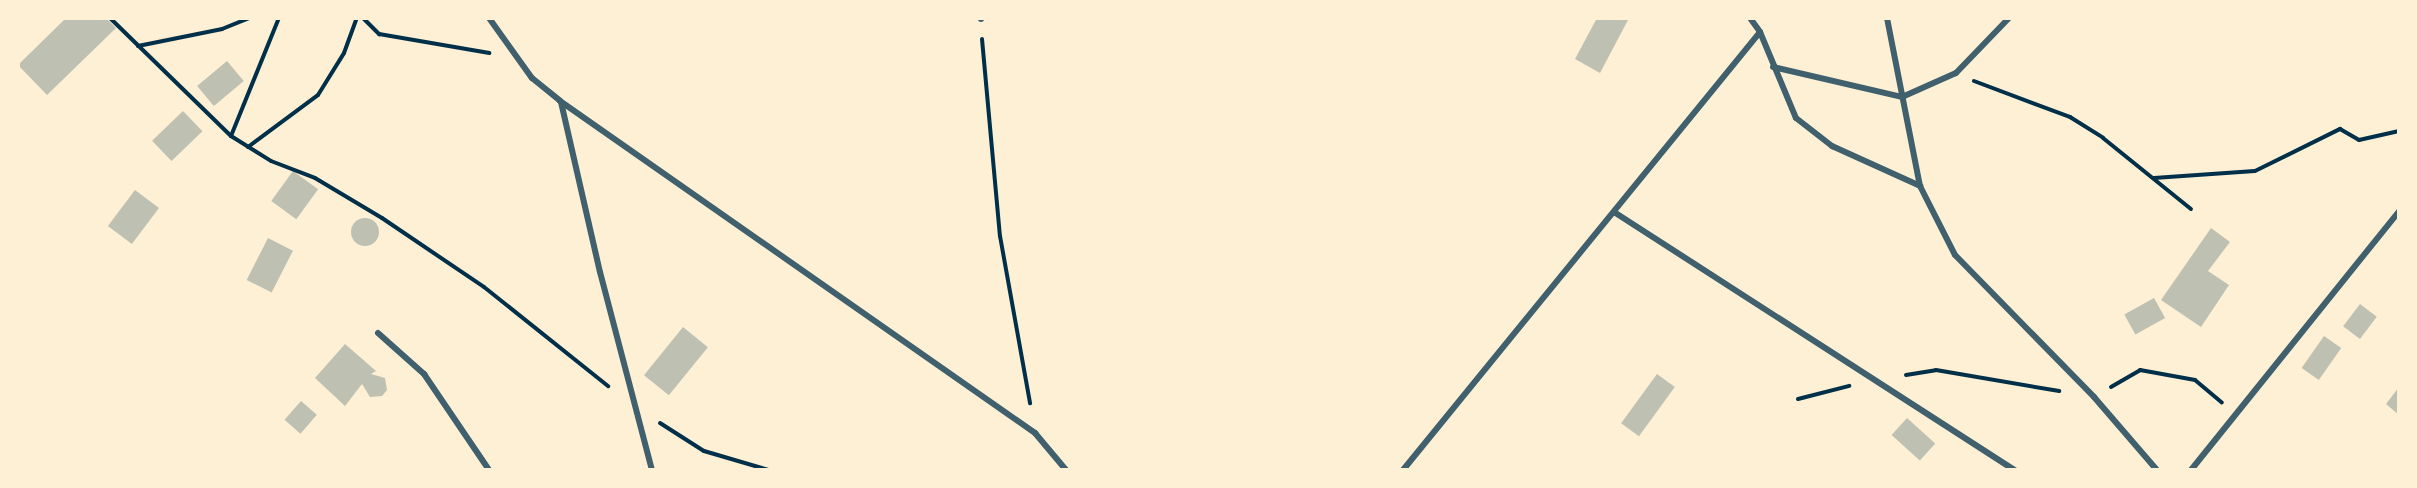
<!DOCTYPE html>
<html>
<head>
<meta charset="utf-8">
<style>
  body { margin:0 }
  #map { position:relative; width:2417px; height:488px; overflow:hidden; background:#fdf0d5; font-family:"Libre Baskerville",serif }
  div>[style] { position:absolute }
  .building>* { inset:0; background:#bec0b2; transform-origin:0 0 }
  .round { border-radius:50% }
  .path>* { height:4px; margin:-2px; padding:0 2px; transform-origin:2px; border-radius:2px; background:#003049 }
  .minor>* { height:6px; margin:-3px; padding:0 3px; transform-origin:3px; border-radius:3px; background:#3f606c }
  span { translate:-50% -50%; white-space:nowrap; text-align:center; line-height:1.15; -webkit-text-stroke:6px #fdf0d5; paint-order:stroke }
  .frame { position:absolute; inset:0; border:20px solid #fdf0d5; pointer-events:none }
</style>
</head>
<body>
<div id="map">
  <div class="building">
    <div style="clip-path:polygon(66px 18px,106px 18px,116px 28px,47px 95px,18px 65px)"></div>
    <div style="clip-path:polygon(1597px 18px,1628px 20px,1600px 73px,1575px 59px)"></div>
    <div style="left:227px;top:61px;width:26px;height:39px;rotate:50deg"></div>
    <div style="left:183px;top:111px;width:28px;height:43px;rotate:46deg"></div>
    <div style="left:293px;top:171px;width:31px;height:37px;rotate:36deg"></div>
    <div style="left:135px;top:190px;width:30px;height:45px;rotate:37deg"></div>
    <div class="round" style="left:351px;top:218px;width:28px;height:28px"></div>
    <div style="clip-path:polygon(2211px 228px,2230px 242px,2208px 271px,2229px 285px,2201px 327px,2161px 300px)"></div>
    <div style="left:268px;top:238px;width:28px;height:47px;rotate:27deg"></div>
    <div style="left:2154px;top:298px;width:23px;height:34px;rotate:61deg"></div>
    <div style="left:2360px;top:304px;width:21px;height:28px;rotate:37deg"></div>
    <div style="left:683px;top:327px;width:32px;height:62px;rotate:39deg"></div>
    <div style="left:2324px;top:336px;width:21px;height:39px;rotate:35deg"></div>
    <div style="clip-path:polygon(345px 344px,376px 371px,371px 374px,385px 378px,387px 390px,382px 396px,370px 397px,362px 384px,345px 406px,315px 378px)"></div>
    <div style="left:1657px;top:374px;width:22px;height:61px;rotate:36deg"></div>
    <div style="clip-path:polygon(2399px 387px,2399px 415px,2386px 404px)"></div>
    <div style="left:301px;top:401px;width:21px;height:25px;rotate:41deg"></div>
    <div style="left:1907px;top:418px;width:38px;height:23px;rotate:42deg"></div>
  </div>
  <div class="path">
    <div style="left:110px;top:18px;width:169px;rotate:44.3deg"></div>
    <div style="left:231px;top:136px;width:47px;rotate:32deg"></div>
    <div style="left:271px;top:161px;width:47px;rotate:21.1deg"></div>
    <div style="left:315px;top:178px;width:78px;rotate:30.8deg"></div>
    <div style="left:382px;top:218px;width:123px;rotate:34.1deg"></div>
    <div style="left:484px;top:287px;width:159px;rotate:38.6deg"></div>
    <div style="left:363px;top:18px;width:23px;rotate:45deg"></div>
    <div style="left:379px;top:34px;width:112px;rotate:9.8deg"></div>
    <div style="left:982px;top:39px;width:198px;rotate:84.8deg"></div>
    <div style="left:1000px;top:236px;width:170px;rotate:79.8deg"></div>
    <div style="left:138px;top:46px;width:86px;rotate:-11.4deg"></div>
    <div style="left:222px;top:29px;width:29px;rotate:-22deg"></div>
    <div style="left:1974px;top:81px;width:103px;rotate:20.6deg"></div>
    <div style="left:2070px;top:117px;width:39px;rotate:32deg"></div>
    <div style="left:2103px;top:138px;width:113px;rotate:38.9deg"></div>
    <div style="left:231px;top:136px;width:127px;rotate:-67.9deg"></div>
    <div style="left:248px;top:147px;width:87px;rotate:-36.6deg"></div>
    <div style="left:318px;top:95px;width:49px;rotate:-58.2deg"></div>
    <div style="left:344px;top:53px;width:37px;rotate:-70deg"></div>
    <div style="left:2154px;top:178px;width:101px;rotate:-4deg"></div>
    <div style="left:2255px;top:171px;width:95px;rotate:-26.3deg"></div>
    <div style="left:2340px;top:129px;width:22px;rotate:30deg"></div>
    <div style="left:2359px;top:140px;width:41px;rotate:-12.7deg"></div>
    <div style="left:1906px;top:375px;width:30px;rotate:-9deg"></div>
    <div style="left:1936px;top:370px;width:125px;rotate:9.7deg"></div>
    <div style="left:2111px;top:387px;width:34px;rotate:-30deg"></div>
    <div style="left:2140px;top:370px;width:56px;rotate:10.3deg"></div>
    <div style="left:2195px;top:380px;width:35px;rotate:40deg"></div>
    <div style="left:1798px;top:399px;width:53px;rotate:-14.3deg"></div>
    <div style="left:660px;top:423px;width:52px;rotate:32.5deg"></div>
    <div style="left:704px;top:451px;width:68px;rotate:16.3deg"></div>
  </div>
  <div class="minor">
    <div style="left:489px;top:18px;width:74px;rotate:54.4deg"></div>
    <div style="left:532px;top:78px;width:36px;rotate:39deg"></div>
    <div style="left:560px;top:101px;width:580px;rotate:34.95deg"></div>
    <div style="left:1035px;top:433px;width:48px;rotate:50deg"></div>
    <div style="left:981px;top:18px;width:1px;rotate:90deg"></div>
    <div style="left:1750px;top:18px;width:17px;rotate:54deg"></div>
    <div style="left:1760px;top:32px;width:93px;rotate:67.3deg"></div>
    <div style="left:1796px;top:118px;width:46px;rotate:37.9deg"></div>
    <div style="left:1832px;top:146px;width:97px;rotate:24.4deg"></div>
    <div style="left:1887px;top:18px;width:171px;rotate:78.9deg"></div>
    <div style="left:1920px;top:186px;width:77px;rotate:63.1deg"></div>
    <div style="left:1955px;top:255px;width:199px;rotate:45.6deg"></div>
    <div style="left:2094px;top:397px;width:96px;rotate:49.2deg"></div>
    <div style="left:1773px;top:67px;width:132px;rotate:13.1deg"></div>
    <div style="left:1902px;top:97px;width:59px;rotate:-24deg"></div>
    <div style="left:1956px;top:73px;width:76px;rotate:-46.1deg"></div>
    <div style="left:561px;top:102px;width:174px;rotate:77.1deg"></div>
    <div style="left:600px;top:272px;width:205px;rotate:75.3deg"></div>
    <div style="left:1614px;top:212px;width:477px;rotate:32.8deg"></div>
    <div style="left:378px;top:333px;width:62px;rotate:41.7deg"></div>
    <div style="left:424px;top:374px;width:116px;rotate:55.9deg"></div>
    <div style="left:1403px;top:470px;width:565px;rotate:-50.82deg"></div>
    <div style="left:2191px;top:470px;width:332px;rotate:-51.2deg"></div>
  </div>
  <div class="frame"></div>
</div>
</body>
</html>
